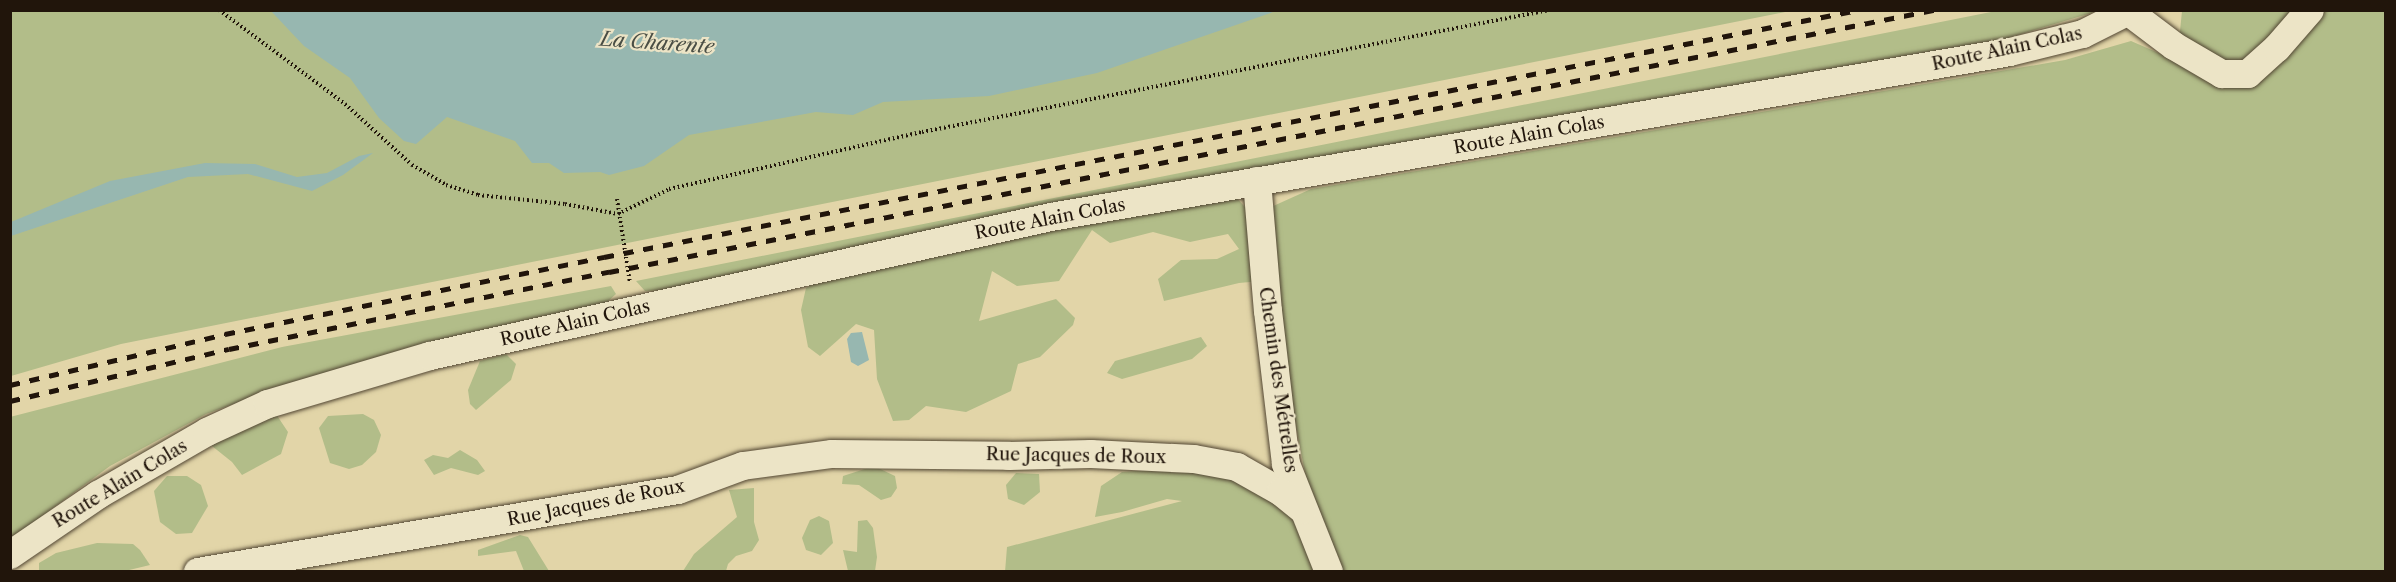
<!DOCTYPE html>
<html>
<head>
<meta charset="utf-8">
<style>
  body { margin:0 }
  #map { position:relative; width:2396px; height:582px; overflow:hidden; background:#e2d5a8; font-family:"Libre Caslon Text",serif }
  div>[style] { position:absolute }
  .green>* { inset:0; background:#b2bd89 }
  .water>* { inset:0; background:#97b7b0 }
  .path>* { height:4px; margin-top:-2px; transform-origin:0; background:repeating-linear-gradient(90deg,#21150b 0 1.5px,transparent 0 4.5px) }
  .roads { filter:drop-shadow(0 0 2px #514532) drop-shadow(0 0 2px #514532) }
  .minor>* { height:28px; margin:-14px; padding:0 14px; transform-origin:14px; border-radius:14px; background:#ece4c6 }
  .rail>* { height:4.5px; margin-top:-2.25px; transform-origin:0; background:repeating-linear-gradient(90deg,#21150b 0 10px,transparent 0 20px) }
  span { translate:-50% -50%; white-space:nowrap; text-align:center; line-height:1.15; -webkit-text-stroke:4.5px #ece4c6; paint-order:stroke }
  .street-label { font-size:18px; color:#21150b }
  .water-label { font-size:20px; color:#4a4e45; font-style:italic }
  .frame { position:absolute; inset:0; border:12px solid #21150b; pointer-events:none }
</style>
</head>
<body>
<div id="map">
  <div class="green">
    <div style="clip-path:polygon(11px 11px,1790px 11px,121px 344px,11px 376px)"></div>
    <div style="clip-path:polygon(1996px 11px,2098px 11px,2008px 38px,1354px 151px,1236px 197px,1251px 214px,1261px 281px,1239px 283px,1164px 301px,1158px 279px,1181px 260px,1217px 259px,1239px 249px,1228px 234px,1190px 242px,1153px 232px,1110px 243px,1092px 230px,1059px 281px,1017px 286px,992px 271px,979px 321px,1056px 299px,1075px 318px,1073px 325px,1040px 357px,1018px 364px,1011px 391px,966px 412px,926px 406px,909px 420px,893px 421px,877px 379px,874px 330px,856px 324px,820px 356px,808px 347px,801px 310px,806px 288px,837px 270px,668px 290px,645px 291px,636px 281px)"></div>
    <div style="clip-path:polygon(2182px 11px,2385px 11px,2385px 571px,1341px 571px,1311px 504px,1285px 369px,1269px 208px,1311px 189px,2065px 60px,2131px 41px,2177px 61px)"></div>
    <div style="clip-path:polygon(611px 286px,616px 294px,606px 303px,285px 385px,206px 414px,110px 466px,11px 539px,10px 417px,282px 347px)"></div>
    <div style="clip-path:polygon(1201px 337px,1207px 346px,1192px 359px,1122px 379px,1107px 373px,1115px 361px)"></div>
    <div style="clip-path:polygon(506px 354px,516px 364px,511px 380px,476px 410px,470px 404px,468px 390px,480px 361px)"></div>
    <div style="clip-path:polygon(276px 414px,288px 432px,281px 454px,242px 475px,232px 462px,212px 446px,243px 422px)"></div>
    <div style="clip-path:polygon(363px 414px,374px 420px,381px 435px,376px 452px,362px 465px,349px 469px,330px 463px,319px 428px,328px 416px)"></div>
    <div style="clip-path:polygon(460px 450px,477px 460px,485px 471px,478px 475px,451px 468px,434px 475px,424px 460px,433px 455px,448px 458px)"></div>
    <div style="clip-path:polygon(874px 466px,895px 476px,897px 488px,891px 497px,881px 500px,859px 485px,842px 484px,843px 476px)"></div>
    <div style="clip-path:polygon(1162px 469px,1236px 478px,1276px 499px,1297px 525px,1316px 572px,1005px 572px,1007px 547px,1182px 501px,1167px 499px,1122px 512px,1095px 517px,1101px 486px,1122px 472px)"></div>
    <div style="clip-path:polygon(1016px 473px,1039px 474px,1040px 492px,1024px 505px,1008px 499px,1006px 485px)"></div>
    <div style="clip-path:polygon(167px 476px,187px 476px,201px 485px,208px 506px,192px 533px,176px 534px,160px 522px,154px 491px)"></div>
    <div style="clip-path:polygon(754px 488px,754px 522px,759px 540px,752px 551px,736px 556px,728px 564px,726px 571px,683px 571px,694px 554px,737px 517px,729px 490px)"></div>
    <div style="clip-path:polygon(819px 516px,829px 521px,833px 543px,821px 555px,806px 550px,802px 538px,810px 520px)"></div>
    <div style="clip-path:polygon(867px 520px,873px 528px,877px 557px,875px 571px,848px 571px,843px 550px,857px 552px,858px 521px)"></div>
    <div style="clip-path:polygon(520px 535px,528px 537px,549px 571px,524px 571px,516px 551px,478px 556px,478px 550px)"></div>
    <div style="clip-path:polygon(97px 543px,133px 544px,140px 550px,150px 565px,125px 571px,39px 571px,39px 563px,56px 553px)"></div>
  </div>
  <div class="water">
    <div style="clip-path:polygon(271px 11px,1276px 11px,1097px 73px,989px 96px,883px 102px,853px 115px,816px 112px,689px 135px,644px 166px,609px 175px,600px 172px,564px 173px,549px 163px,532px 163px,515px 141px,447px 117px,416px 144px,404px 141px,379px 118px,350px 78px,304px 46px)"></div>
    <div style="clip-path:polygon(373px 153px,343px 175px,312px 191px,248px 174px,188px 177px,11px 236px,11px 222px,110px 181px,205px 163px,255px 164px,297px 177px,327px 173px,359px 156px)"></div>
    <div style="clip-path:polygon(862px 332px,869px 360px,858px 366px,851px 362px,847px 339px,851px 333px)"></div>
  </div>
  <div class="path">
    <div style="left:219px;top:10px;width:157px;rotate:36.7deg"></div>
    <div style="left:345px;top:104px;width:91px;rotate:42.3deg"></div>
    <div style="left:412px;top:165px;width:39px;rotate:30deg"></div>
    <div style="left:446px;top:185px;width:34px;rotate:17deg"></div>
    <div style="left:478px;top:195px;width:87px;rotate:5.9deg"></div>
    <div style="left:565px;top:204px;width:54px;rotate:10.7deg"></div>
    <div style="left:618px;top:214px;width:57px;rotate:-26.1deg"></div>
    <div style="left:669px;top:189px;width:259px;rotate:-12.7deg"></div>
    <div style="left:922px;top:132px;width:639px;rotate:-11.01deg"></div>
    <div style="left:617px;top:199px;width:85px;rotate:81.2deg"></div>
  </div>
  <div class="roads">
    <div class="minor">
      <div style="left:2129px;top:12px;width:56px;rotate:37.1deg"></div>
      <div style="left:2174px;top:46px;width:56px;rotate:30.3deg"></div>
      <div style="left:2222px;top:74px;width:26px"></div>
      <div style="left:2248px;top:74px;width:39px;rotate:-42deg"></div>
      <div style="left:2277px;top:48px;width:50px;rotate:-49deg"></div>
      <div style="left:1257px;top:181px;width:130px;rotate:85.2deg"></div>
      <div style="left:1268px;top:311px;width:154px;rotate:83.3deg"></div>
      <div style="left:1286px;top:464px;width:116px;rotate:68.3deg"></div>
      <div style="left:10px;top:555px;width:107px;rotate:-34.3deg"></div>
      <div style="left:98px;top:495px;width:126px;rotate:-30deg"></div>
      <div style="left:207px;top:432px;width:67px;rotate:-24.7deg"></div>
      <div style="left:268px;top:404px;width:169px;rotate:-16.5deg"></div>
      <div style="left:430px;top:356px;width:636px;rotate:-12.62deg"></div>
      <div style="left:1051px;top:217px;width:973px;rotate:-9.76deg"></div>
      <div style="left:2010px;top:52px;width:75px;rotate:-13.9deg"></div>
      <div style="left:2083px;top:34px;width:54px;rotate:-26.6deg"></div>
      <div style="left:198px;top:572px;width:487px;rotate:-9.7deg"></div>
      <div style="left:678px;top:490px;width:69px;rotate:-20.3deg"></div>
      <div style="left:743px;top:466px;width:90px;rotate:-7.7deg"></div>
      <div style="left:832px;top:454px;width:177px;rotate:0.6deg"></div>
      <div style="left:1009px;top:456px;width:82px;rotate:-1.4deg"></div>
      <div style="left:1091px;top:454px;width:103px;rotate:2.8deg"></div>
      <div style="left:1194px;top:459px;width:44px;rotate:10.5deg"></div>
      <div style="left:1237px;top:467px;width:51px;rotate:29.6deg"></div>
      <div style="left:1281px;top:492px;width:28px;rotate:39deg"></div>
    </div>
  </div>
  <div class="rail">
    <div style="left:10px;top:385px;width:221px;rotate:-13.3deg"></div>
    <div style="left:225px;top:334px;width:387px;rotate:-11.5deg"></div>
    <div style="left:604px;top:257px;width:1278px;rotate:-11.14deg"></div>
    <div style="left:10px;top:401px;width:225px;rotate:-13.4deg"></div>
    <div style="left:229px;top:349px;width:388px;rotate:-11.5deg"></div>
    <div style="left:609px;top:272px;width:1351px;rotate:-11.19deg"></div>
  </div>
  <div class="street-label">
    <span style="left:2007px;top:49px;rotate:-12deg">Route Alain Colas</span>
    <span style="left:1529px;top:135px;rotate:-10deg">Route Alain Colas</span>
    <span style="left:1050px;top:219px;rotate:-11deg">Route Alain Colas</span>
    <span style="left:575px;top:323px;rotate:-13deg">Route Alain Colas</span>
    <span style="left:1278px;top:380px;rotate:82deg">Chemin des Métrelles</span>
    <span style="left:1076px;top:456px;rotate:1deg">Rue Jacques de Roux</span>
    <span style="left:120px;top:484px;rotate:-31deg">Route Alain Colas</span>
    <span style="left:596px;top:503px;rotate:-11deg">Rue Jacques de Roux</span>
  </div>
  <div class="water-label">
    <span style="left:657px;top:43px;rotate:4deg">La Charente</span>
  </div>
  <div class="frame"></div>
</div>
</body>
</html>
